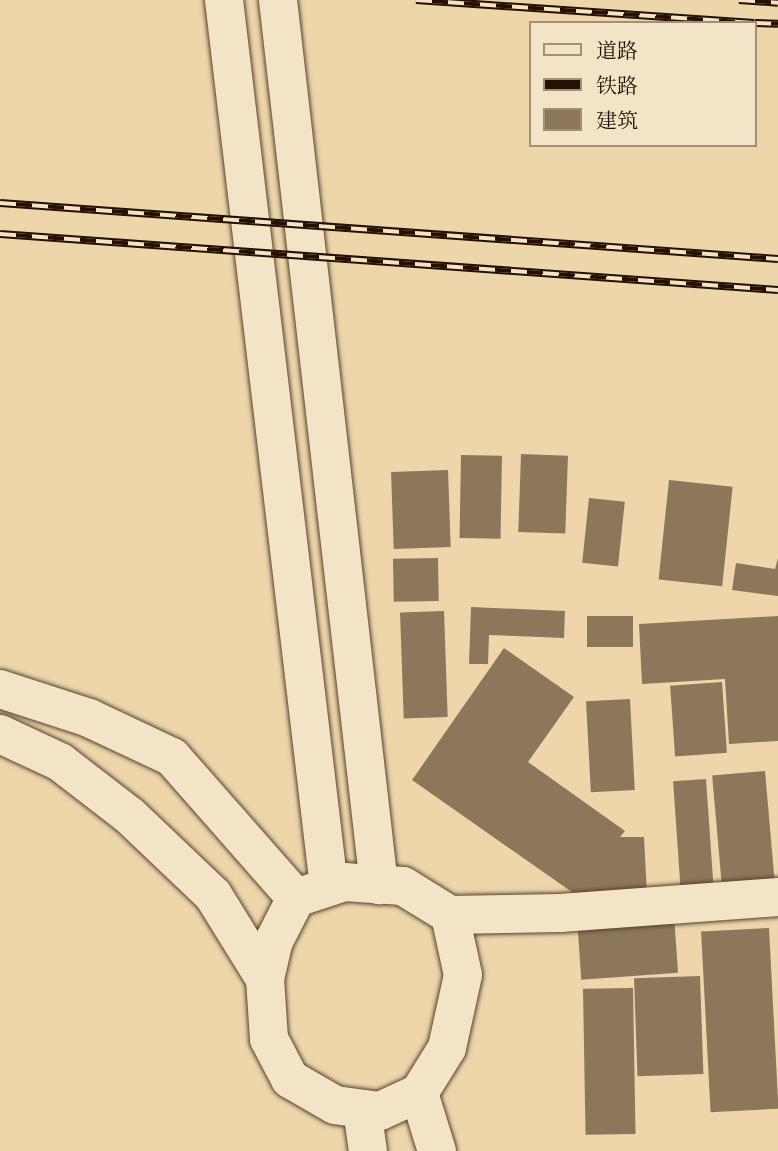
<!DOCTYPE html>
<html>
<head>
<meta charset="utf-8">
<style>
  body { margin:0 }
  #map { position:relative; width:778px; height:1151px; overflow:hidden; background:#edd6aa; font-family:Cardo,"Noto Serif SC",serif }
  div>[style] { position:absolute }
  .building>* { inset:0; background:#8d775a; transform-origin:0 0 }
  .roads { filter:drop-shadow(0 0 2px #57422e) drop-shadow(0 0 2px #57422e) }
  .minor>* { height:38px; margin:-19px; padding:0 19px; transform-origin:19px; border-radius:19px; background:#f3e4c8 }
  .tertiary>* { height:38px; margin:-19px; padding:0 19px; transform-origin:19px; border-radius:19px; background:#f3e4c8 }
  .rail>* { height:8px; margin-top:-4px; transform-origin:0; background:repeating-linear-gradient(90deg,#f3e4c8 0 16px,#251004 0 32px); box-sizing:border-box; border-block:2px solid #251004 }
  span { translate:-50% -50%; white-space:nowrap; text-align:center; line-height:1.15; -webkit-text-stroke:7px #f3e4c8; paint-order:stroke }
  .legend { position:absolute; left:529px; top:21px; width:228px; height:126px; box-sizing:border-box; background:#f3e4c8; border:2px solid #a18f7a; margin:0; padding:9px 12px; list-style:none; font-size:21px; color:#251004 }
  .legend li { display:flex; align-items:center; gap:14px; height:35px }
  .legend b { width:35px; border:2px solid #a18f7a }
</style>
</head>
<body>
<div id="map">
  <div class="building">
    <div style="left:521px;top:454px;width:47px;height:78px;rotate:2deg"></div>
    <div style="left:461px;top:455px;width:41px;height:83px;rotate:1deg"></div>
    <div style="left:448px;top:470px;width:77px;height:57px;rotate:88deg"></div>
    <div style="left:669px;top:480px;width:64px;height:100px;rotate:6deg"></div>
    <div style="left:589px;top:498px;width:36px;height:65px;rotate:6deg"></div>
    <div style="left:438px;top:558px;width:43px;height:45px;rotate:89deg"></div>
    <div style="clip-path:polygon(778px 558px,778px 596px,732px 590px,736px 563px,775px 569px)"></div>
    <div style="clip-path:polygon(471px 607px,565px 611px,564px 638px,489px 635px,488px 664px,469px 664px)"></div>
    <div style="left:444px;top:611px;width:106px;height:44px;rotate:88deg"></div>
    <div style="left:587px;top:616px;width:46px;height:31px"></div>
    <div style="clip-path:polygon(778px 616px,778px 741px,729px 744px,725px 679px,642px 684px,639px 624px)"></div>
    <div style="clip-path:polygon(504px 648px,574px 697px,528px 762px,625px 831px,620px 837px,644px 837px,647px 894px,579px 897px,412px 780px)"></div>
    <div style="left:722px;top:682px;width:71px;height:52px;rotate:86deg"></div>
    <div style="left:630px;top:699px;width:91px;height:44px;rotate:87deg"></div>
    <div style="left:765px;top:771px;width:120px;height:53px;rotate:85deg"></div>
    <div style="left:706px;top:779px;width:114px;height:33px;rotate:86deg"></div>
    <div style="left:674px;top:915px;width:58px;height:97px;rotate:86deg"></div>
    <div style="left:769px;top:928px;width:181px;height:68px;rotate:87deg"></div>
    <div style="left:700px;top:976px;width:98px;height:66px;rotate:88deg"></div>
    <div style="left:633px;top:988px;width:146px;height:50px;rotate:89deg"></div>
  </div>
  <div class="roads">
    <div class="minor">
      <div style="left:450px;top:915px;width:110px;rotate:-1deg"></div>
      <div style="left:560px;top:913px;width:219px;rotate:-4.2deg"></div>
    </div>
    <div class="tertiary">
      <div style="left:224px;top:0;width:893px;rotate:83.25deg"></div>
      <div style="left:278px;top:0;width:891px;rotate:83.49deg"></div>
      <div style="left:0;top:689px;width:94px;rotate:18deg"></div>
      <div style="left:89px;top:718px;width:92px;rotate:25.2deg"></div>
      <div style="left:172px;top:757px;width:188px;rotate:48.7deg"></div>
      <div style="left:0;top:734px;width:66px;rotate:25deg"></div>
      <div style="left:60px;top:762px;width:88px;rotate:37.6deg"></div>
      <div style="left:130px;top:816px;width:115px;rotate:43.6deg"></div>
      <div style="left:213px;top:895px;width:99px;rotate:58.2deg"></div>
      <div style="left:344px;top:882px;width:59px;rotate:3.9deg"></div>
      <div style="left:403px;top:886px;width:55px;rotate:31.7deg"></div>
      <div style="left:450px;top:915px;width:61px;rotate:77.8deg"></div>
      <div style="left:463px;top:975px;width:75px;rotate:102.4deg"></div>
      <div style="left:447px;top:1048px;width:53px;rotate:121.9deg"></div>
      <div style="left:419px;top:1093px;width:43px;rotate:155.2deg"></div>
      <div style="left:380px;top:1111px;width:45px;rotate:-172.4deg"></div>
      <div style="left:335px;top:1105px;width:52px;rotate:-150deg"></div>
      <div style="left:290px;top:1079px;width:45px;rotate:-117.7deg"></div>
      <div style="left:269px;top:1039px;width:60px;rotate:-93.8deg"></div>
      <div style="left:265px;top:979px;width:39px;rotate:-77deg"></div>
      <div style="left:274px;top:941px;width:48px;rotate:-62.9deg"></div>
      <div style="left:296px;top:898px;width:51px;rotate:-18.4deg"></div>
      <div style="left:419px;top:1093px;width:61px;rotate:72.8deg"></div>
      <div style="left:362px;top:1109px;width:42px;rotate:81.9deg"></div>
    </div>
  </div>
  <div class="rail">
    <div style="left:416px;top:0;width:339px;rotate:3.9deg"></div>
    <div style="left:739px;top:0;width:39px;rotate:4deg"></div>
    <div style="left:755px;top:23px;width:23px;rotate:2deg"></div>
    <div style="left:0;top:203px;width:780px;rotate:4.12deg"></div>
    <div style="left:0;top:234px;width:780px;rotate:4.12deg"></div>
  </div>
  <ul class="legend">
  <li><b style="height:9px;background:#f3e4c8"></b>道路</li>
  <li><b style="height:9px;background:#251004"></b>铁路</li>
  <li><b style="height:19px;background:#8d775a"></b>建筑</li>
  </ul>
</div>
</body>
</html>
